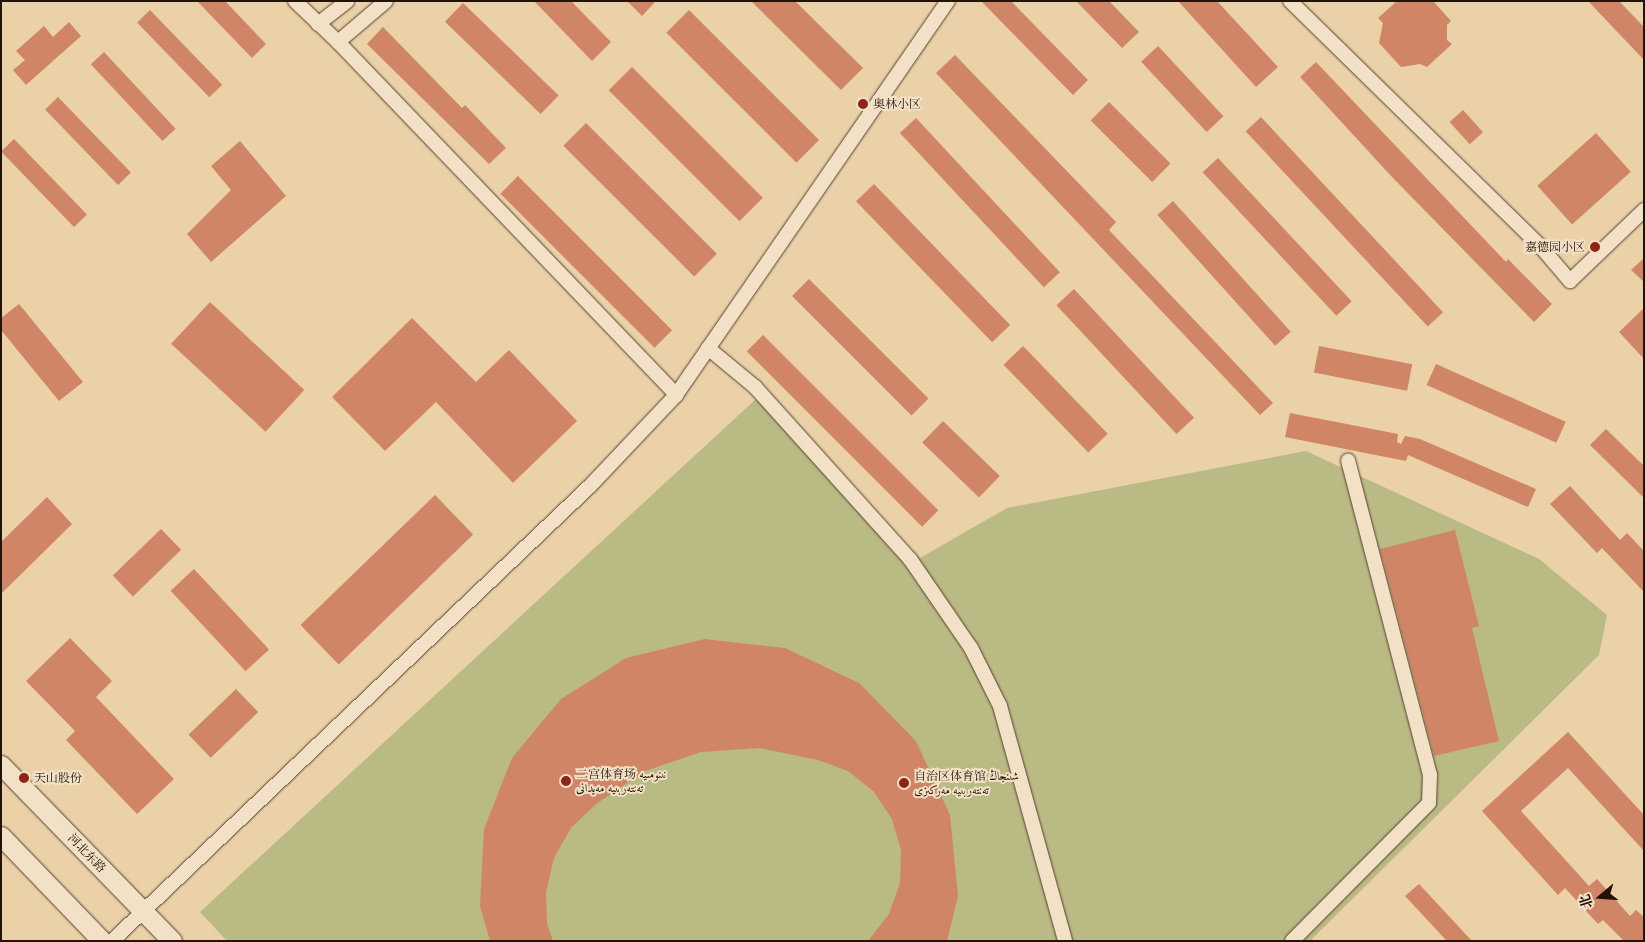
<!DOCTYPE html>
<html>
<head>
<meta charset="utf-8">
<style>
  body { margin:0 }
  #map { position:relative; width:1645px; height:942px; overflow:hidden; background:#ebd1a8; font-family:"Libre Caslon Text",Amiri,"Noto Serif SC",serif }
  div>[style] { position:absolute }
  .green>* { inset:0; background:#baba85 }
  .building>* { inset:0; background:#d08567; transform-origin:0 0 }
  .roads { filter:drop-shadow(0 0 1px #54422e) drop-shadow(0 0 1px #54422e) }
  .street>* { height:14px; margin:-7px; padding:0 7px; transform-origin:7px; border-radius:7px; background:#f2e1c6 }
  .secondary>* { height:19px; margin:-9.5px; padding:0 9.5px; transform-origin:9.5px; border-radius:9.5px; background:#f2e1c6 }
  .dots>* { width:14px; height:14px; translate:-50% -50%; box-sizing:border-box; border:2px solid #f2e1c6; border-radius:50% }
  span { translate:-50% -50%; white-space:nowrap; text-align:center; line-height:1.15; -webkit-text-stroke:4px #f2e1c6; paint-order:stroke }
  .poi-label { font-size:12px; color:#211305 }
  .left { translate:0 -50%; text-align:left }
  .right { translate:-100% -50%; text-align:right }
  .street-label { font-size:12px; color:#211305 }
  .frame { position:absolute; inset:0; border:2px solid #211305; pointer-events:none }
  .north { position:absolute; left:1575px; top:872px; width:50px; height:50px; -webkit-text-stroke:4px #f2e1c6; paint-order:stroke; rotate:252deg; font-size:14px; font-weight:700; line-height:20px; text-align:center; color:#211305 }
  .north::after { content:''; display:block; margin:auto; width:18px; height:22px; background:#211305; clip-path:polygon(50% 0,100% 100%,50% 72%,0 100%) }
</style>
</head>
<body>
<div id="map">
  <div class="green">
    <div style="clip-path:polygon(756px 399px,920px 558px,1007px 508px,1306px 451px,1539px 559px,1607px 615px,1599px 655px,1310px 941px,227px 941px,200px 912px)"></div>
  </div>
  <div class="building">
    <div style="clip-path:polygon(197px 1px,225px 1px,266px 44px,252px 58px)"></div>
    <div style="clip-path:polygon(534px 1px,571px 1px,611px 42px,592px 61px)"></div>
    <div style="clip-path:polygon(627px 1px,656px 1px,642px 16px)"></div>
    <div style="clip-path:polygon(751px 1px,795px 1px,863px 68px,841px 90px)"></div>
    <div style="clip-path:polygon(981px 1px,1011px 1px,1088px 80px,1073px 95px)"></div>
    <div style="clip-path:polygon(1076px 1px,1109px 1px,1139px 32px,1122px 48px)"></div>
    <div style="clip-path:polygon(1178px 1px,1217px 1px,1278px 67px,1256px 87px)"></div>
    <div style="clip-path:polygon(1397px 1px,1433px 1px,1451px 21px,1447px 25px,1447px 40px,1452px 44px,1427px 67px,1420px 64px,1401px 67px,1379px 43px,1383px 23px,1378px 18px)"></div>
    <div style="clip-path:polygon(1588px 1px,1619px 1px,1644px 27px,1644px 60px)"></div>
    <div style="left:463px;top:3px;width:133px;height:26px;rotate:44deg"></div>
    <div style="left:150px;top:10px;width:104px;height:18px;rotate:46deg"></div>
    <div style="left:689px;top:10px;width:184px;height:32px;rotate:45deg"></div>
    <div style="clip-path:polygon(69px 22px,81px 36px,26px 85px,13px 70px,25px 60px,16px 51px,44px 26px,53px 37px)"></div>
    <div style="clip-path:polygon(383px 27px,462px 108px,465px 105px,506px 148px,489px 164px,367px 44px)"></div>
    <div style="left:1158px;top:46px;width:96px;height:23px;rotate:47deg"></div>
    <div style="left:104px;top:52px;width:105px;height:18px;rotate:47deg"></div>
    <div style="clip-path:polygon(955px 55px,1116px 222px,1109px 230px,1273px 403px,1260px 415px,936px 73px)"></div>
    <div style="clip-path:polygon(1316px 62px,1506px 262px,1508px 259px,1552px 304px,1534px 322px,1392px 177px,1300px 77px)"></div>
    <div style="left:632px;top:67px;width:185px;height:33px;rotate:45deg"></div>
    <div style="left:58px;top:97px;width:105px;height:18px;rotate:46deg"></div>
    <div style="left:1109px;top:102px;width:87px;height:26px;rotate:45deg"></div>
    <div style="left:1463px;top:110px;width:30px;height:18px;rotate:48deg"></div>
    <div style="left:1261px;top:117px;width:267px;height:21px;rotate:47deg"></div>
    <div style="left:916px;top:118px;width:211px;height:22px;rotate:47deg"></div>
    <div style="left:586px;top:123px;width:185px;height:32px;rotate:45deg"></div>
    <div style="left:1596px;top:133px;width:52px;height:79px;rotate:48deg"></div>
    <div style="left:14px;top:139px;width:105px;height:18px;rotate:46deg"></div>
    <div style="clip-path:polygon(240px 141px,286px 196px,211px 262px,187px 234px,231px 190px,211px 166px)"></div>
    <div style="left:1218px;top:158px;width:196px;height:21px;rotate:47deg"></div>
    <div style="left:518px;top:176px;width:218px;height:25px;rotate:45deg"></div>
    <div style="left:874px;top:184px;width:196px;height:25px;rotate:46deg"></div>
    <div style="left:1173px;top:201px;width:176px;height:21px;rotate:48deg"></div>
    <div style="clip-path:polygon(1644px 258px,1644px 282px,1631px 270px)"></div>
    <div style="left:809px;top:279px;width:169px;height:24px;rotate:45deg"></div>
    <div style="left:1074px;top:289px;width:176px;height:24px;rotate:47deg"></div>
    <div style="left:210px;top:302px;width:129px;height:57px;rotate:43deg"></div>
    <div style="clip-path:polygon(19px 304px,83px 382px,59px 401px,1px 330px,1px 318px)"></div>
    <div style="clip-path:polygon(1644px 308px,1644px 359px,1619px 332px)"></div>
    <div style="clip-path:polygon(412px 318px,476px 382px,509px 350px,577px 421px,513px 483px,436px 402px,385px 451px,332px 397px)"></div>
    <div style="left:763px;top:335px;width:248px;height:23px;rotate:45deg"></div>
    <div style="left:1023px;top:346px;width:122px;height:27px;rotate:46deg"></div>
    <div style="left:1319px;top:346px;width:95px;height:27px;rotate:11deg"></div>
    <div style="left:1436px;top:364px;width:142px;height:23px;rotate:24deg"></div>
    <div style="clip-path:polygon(1290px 413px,1398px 434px,1397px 442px,1401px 444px,1405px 436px,1420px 439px,1536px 489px,1528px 507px,1408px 455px,1406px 461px,1285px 437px)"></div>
    <div style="left:943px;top:421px;width:79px;height:30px;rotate:44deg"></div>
    <div style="clip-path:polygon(1606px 429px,1644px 466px,1644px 498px,1590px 445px)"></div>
    <div style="clip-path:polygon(1570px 486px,1620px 540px,1627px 533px,1644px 551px,1644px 592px,1602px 548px,1597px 553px,1550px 504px)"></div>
    <div style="left:435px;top:495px;width:55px;height:187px;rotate:46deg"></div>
    <div style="clip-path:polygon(47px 497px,72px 524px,1px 594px,1px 542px)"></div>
    <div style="left:161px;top:529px;width:29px;height:67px;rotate:46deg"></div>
    <div style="clip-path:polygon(1455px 530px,1479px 626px,1472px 628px,1499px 741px,1434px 756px,1380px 549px)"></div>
    <div style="left:194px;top:569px;width:110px;height:32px;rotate:47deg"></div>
    <div style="clip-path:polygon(70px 638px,112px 681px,96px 697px,174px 779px,137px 814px,66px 740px,75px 731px,26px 681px)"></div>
    <div style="clip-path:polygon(705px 639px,785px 648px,859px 683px,916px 741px,950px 815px,958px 896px,947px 941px,868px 941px,889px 914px,900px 883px,901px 850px,892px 819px,874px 792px,848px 771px,818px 760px,760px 748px,701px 752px,645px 771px,596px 804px,571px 828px,554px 858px,546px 892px,547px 923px,553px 941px,490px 941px,480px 906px,484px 829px,512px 758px,561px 699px,626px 658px)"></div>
    <div style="left:236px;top:689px;width:32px;height:66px;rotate:46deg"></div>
    <div style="clip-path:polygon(1568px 732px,1644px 815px,1644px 851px,1568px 768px,1521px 811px,1589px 886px,1597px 879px,1630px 916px,1636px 910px,1644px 917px,1644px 941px,1624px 941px,1603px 920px,1598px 924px,1565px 888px,1558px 895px,1482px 811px)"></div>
    <div style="clip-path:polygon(1419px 884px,1472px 941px,1447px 941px,1405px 896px)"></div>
  </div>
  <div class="roads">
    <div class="street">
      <div style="left:295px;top:1px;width:59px;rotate:43.6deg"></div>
      <div style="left:338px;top:42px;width:489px;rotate:46.2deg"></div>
      <div style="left:1290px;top:1px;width:351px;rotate:44.4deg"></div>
      <div style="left:1541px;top:247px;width:45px;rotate:49.5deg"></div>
      <div style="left:1570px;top:281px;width:103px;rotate:-43.8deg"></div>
      <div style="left:318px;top:24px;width:37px;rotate:-38deg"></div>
      <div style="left:338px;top:42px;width:63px;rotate:-40.5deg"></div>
      <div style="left:708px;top:348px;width:61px;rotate:39.7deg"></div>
      <div style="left:755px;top:387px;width:232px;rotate:48deg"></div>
      <div style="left:910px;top:559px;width:108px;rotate:55.6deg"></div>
      <div style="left:971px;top:648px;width:65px;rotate:63.4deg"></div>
      <div style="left:1000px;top:706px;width:244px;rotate:74.5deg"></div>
      <div style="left:112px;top:941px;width:660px;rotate:-43.59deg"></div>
      <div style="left:590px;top:486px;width:125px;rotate:-46.6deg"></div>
      <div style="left:676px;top:395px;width:479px;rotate:-55.4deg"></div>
      <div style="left:1292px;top:941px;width:194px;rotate:-45.2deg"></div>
      <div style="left:1429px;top:803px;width:28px;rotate:-88deg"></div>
      <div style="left:1430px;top:775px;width:325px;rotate:-104.6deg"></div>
    </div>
    <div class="secondary">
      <div style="left:1px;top:765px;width:245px;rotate:45.8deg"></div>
      <div style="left:1px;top:836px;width:146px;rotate:46.1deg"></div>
    </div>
  </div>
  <div class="dots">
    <div style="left:863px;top:104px;background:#8f2418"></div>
    <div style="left:1595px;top:247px;background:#8f2418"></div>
    <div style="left:24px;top:778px;background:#8f2418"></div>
    <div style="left:566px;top:781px;background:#8f2418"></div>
    <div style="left:904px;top:783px;background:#8f2418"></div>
  </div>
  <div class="poi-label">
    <span class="left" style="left:873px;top:104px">奥林小区</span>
    <span class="right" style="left:1585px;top:247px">嘉德园小区</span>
    <span class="left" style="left:576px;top:781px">二宫体育场 نىنومىيە<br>تەنتەربىيە مەيدانى</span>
    <span class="left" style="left:914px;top:783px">自治区体育馆 شىنجاڭ<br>تەنتەربىيە مەركىزى</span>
    <span class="left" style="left:34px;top:778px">天山股份</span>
  </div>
  <div class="street-label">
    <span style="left:87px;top:853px;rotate:46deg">河北东路</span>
  </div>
  <div class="frame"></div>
  <div class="north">北</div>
</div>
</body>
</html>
